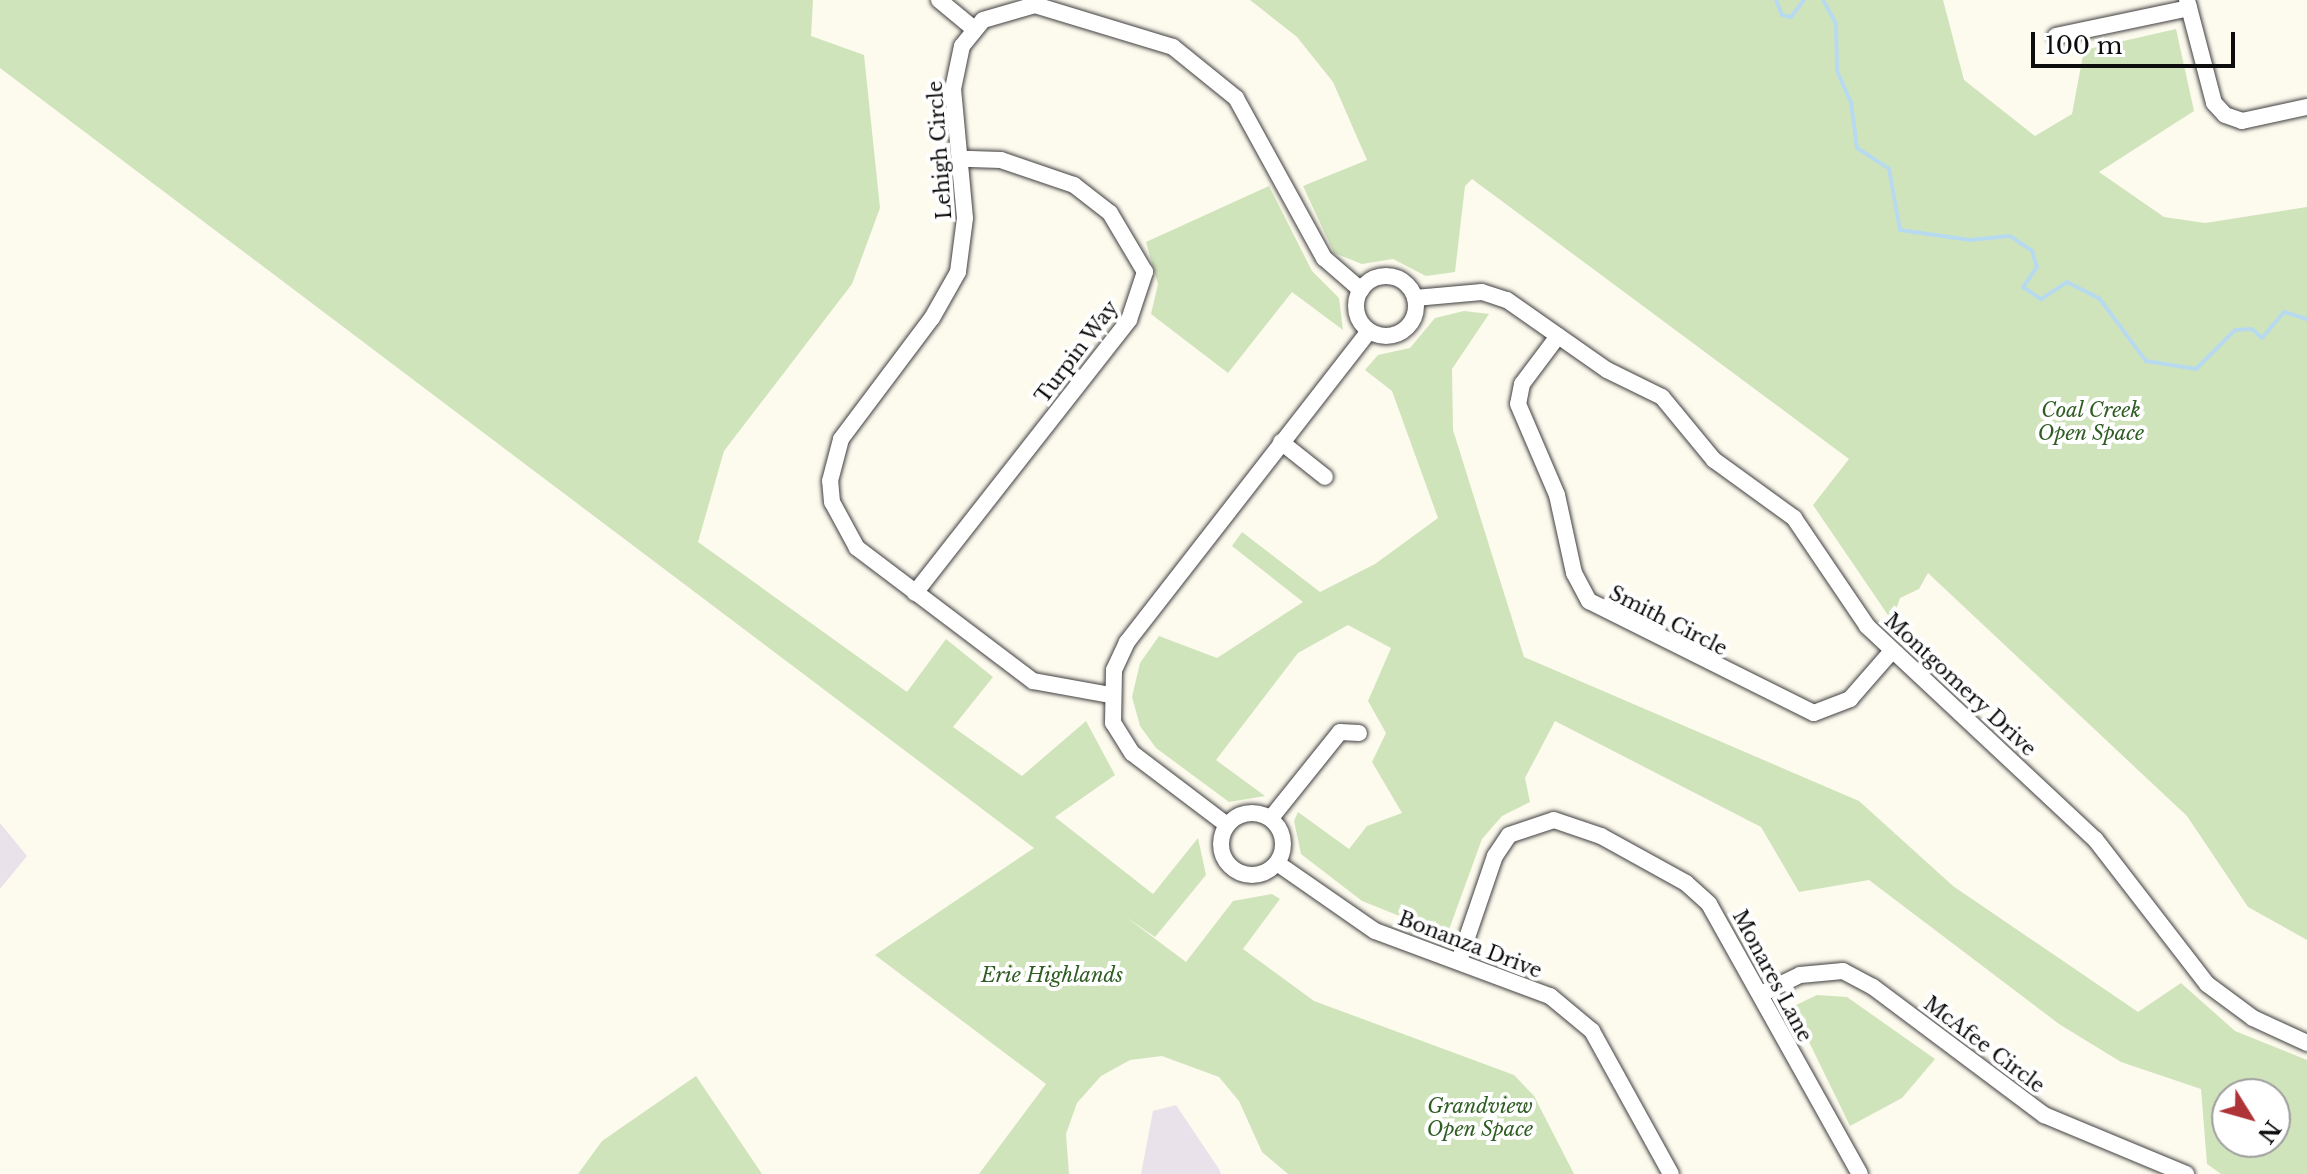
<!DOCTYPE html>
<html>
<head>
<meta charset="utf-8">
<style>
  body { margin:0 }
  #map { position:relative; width:2307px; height:1174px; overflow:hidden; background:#fdfaee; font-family:"Libre Baskerville",serif }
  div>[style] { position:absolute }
  .industrial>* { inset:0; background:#eae2eb }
  .green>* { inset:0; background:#d0e4bc }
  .stream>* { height:4px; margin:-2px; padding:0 2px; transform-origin:2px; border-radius:2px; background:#b8daef }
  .roads { filter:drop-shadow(0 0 2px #404040) drop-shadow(0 0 2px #404040) }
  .minor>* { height:16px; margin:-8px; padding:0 8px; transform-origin:8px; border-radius:8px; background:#fff }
  .minor>.ring { margin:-8px; padding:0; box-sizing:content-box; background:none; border:16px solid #fff; border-radius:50% }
  span { translate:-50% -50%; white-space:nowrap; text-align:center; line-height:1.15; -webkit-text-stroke:8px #fff; paint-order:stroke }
  .street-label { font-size:20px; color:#0d0d0d }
  .park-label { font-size:20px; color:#2f5d24; font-style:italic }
  .north { position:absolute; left:2211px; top:1078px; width:80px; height:80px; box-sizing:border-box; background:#fff; border:2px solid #9e9e9e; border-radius:50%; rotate:127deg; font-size:22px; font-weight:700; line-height:32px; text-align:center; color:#0d0d0d }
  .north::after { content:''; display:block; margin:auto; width:28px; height:36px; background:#ae3438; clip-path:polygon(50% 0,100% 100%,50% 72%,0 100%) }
  .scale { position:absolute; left:2031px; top:32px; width:204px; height:36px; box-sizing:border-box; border:4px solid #0d0d0d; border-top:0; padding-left:10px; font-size:24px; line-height:28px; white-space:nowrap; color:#0d0d0d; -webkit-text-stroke:6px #fff; paint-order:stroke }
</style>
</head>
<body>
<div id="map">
  <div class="industrial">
    <div style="clip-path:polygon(0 823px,27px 856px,0 889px)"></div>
    <div style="clip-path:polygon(1176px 1105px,1219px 1169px,1221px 1174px,1141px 1174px,1153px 1111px)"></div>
  </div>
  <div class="green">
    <div style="clip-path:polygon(0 0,813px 0,811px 36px,864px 55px,880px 208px,852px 284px,724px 451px,698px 542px,907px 692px,946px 639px,993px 677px,953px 727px,1022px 776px,1086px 721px,1115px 775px,1055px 817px,1153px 894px,1198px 838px,1206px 875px,1155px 937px,1126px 917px,1186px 962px,1233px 901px,1272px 894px,1280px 899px,1243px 949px,1314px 1001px,1514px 1075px,1534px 1096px,1574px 1174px,1288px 1174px,1262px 1152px,1239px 1101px,1219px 1077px,1162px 1056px,1130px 1060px,1101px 1076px,1077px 1103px,1066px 1134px,1069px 1174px,979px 1174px,1046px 1084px,875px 955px,1034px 848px,0 68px)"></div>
    <div style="clip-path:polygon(1250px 0,1943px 0,1964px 80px,2035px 136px,2072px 114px,2084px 50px,2176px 29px,2194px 111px,2099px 172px,2164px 217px,2205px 223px,2307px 207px,2307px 940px,2248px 907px,2187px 816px,1928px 573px,1919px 589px,1900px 598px,1892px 621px,1813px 505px,1849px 459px,1472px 179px,1465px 186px,1455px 272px,1426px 276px,1393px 259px,1362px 264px,1334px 253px,1303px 186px,1367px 160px,1333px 82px,1297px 37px)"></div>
    <div style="clip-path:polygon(1269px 186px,1312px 271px,1339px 298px,1343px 330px,1292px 292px,1228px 373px,1151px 314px,1158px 284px,1146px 242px)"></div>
    <div style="clip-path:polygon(evenodd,1464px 311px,1489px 314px,1452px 369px,1453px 430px,1524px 657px,1859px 801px,1953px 886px,2138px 1012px,2181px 983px,2235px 1031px,2307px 1060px,2307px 1174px,2221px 1174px,2207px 1164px,2201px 1089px,2121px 1062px,2059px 1024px,1869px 880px,1799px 892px,1761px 827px,1555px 721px,1525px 778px,1530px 802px,1502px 816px,1482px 839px,1447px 935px,1362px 901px,1301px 854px,1294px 821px,1298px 812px,1349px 849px,1367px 826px,1402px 813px,1372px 762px,1386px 733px,1368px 701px,1391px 648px,1348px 625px,1298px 653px,1216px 760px,1265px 796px,1229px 802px,1156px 748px,1140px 726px,1132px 697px,1140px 663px,1159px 636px,1217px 658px,1303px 602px,1232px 546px,1242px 532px,1320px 592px,1375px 564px,1438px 518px,1392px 391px,1365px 370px,1378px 355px,1410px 348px,1435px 318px,1464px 311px,2227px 1094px,2275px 1094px,2275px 1142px,2227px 1142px,2227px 1094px)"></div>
    <div style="clip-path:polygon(1817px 995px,1847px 997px,1935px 1059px,1902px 1098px,1850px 1126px,1792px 1007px)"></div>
    <div style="clip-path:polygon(696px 1076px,762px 1174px,578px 1174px,602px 1141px)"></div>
  </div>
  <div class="stream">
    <div style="left:1776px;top:0;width:16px;rotate:68deg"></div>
    <div style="left:1782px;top:15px;width:9px;rotate:13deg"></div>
    <div style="left:1791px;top:17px;width:21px;rotate:-53deg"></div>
    <div style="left:1823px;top:0;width:26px;rotate:61deg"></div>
    <div style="left:1836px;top:23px;width:48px;rotate:88.8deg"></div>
    <div style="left:1837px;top:71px;width:34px;rotate:66deg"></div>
    <div style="left:1851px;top:102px;width:46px;rotate:82.6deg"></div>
    <div style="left:1857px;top:148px;width:38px;rotate:33deg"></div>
    <div style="left:1889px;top:169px;width:62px;rotate:79.8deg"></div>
    <div style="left:1900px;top:230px;width:71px;rotate:8.1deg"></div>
    <div style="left:1970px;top:240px;width:40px;rotate:-5.7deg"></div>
    <div style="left:2010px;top:236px;width:27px;rotate:34deg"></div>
    <div style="left:2032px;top:251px;width:17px;rotate:73deg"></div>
    <div style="left:2037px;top:267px;width:24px;rotate:125deg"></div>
    <div style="left:2023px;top:287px;width:22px;rotate:34deg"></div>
    <div style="left:2041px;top:299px;width:31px;rotate:-33deg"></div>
    <div style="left:2067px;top:282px;width:36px;rotate:27deg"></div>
    <div style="left:2099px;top:298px;width:79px;rotate:53.3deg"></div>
    <div style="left:2146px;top:361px;width:51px;rotate:9.1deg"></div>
    <div style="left:2196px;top:369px;width:55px;rotate:-45deg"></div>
    <div style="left:2235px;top:330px;width:17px;rotate:-3deg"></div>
    <div style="left:2252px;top:329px;width:13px;rotate:42deg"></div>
    <div style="left:2262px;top:338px;width:34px;rotate:-50deg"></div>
    <div style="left:2284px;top:312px;width:24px;rotate:17deg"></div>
  </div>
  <div class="roads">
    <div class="minor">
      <div style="left:939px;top:0;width:45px;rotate:39.6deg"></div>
      <div style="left:2187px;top:0;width:106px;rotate:75.3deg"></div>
      <div style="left:2214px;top:103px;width:16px;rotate:47deg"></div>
      <div style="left:2225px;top:115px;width:18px;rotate:19deg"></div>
      <div style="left:2242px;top:121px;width:66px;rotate:-12.2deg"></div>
      <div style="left:2056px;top:36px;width:136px;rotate:-11.9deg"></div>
      <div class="ring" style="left:1356px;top:276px;width:44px;height:44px"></div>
      <div style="left:1415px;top:298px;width:67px;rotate:-5.1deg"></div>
      <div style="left:1482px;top:292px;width:26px;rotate:18deg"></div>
      <div style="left:1507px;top:300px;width:122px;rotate:35deg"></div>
      <div style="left:1607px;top:370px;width:61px;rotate:26.1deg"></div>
      <div style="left:1662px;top:397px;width:82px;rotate:50.5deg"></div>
      <div style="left:1714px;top:460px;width:99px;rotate:35.9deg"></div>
      <div style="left:1794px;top:518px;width:130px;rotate:55.9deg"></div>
      <div style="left:1867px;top:626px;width:312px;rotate:43.1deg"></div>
      <div style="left:2095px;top:839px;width:183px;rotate:52.3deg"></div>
      <div style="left:2207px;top:984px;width:57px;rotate:36.5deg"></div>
      <div style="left:2253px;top:1018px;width:60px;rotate:24.8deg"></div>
      <div style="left:1558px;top:336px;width:60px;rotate:126.9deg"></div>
      <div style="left:1522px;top:384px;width:20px;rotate:101deg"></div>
      <div style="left:1518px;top:404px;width:99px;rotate:66.8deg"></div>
      <div style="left:1557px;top:495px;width:80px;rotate:77.7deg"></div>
      <div style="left:1574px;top:573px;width:32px;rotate:62deg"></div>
      <div style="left:1589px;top:601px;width:251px;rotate:26.5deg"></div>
      <div style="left:1814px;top:713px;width:39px;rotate:-21deg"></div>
      <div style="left:1850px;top:699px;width:64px;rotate:-48.8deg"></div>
      <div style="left:1281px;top:442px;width:56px;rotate:38.5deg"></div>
      <div style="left:915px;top:593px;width:347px;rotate:-51.9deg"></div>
      <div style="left:1129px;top:320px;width:51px;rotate:-71.6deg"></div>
      <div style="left:1145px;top:272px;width:69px;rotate:-120.7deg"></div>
      <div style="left:1110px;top:213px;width:46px;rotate:-142.1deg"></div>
      <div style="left:1074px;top:185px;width:77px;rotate:-161.1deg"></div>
      <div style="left:1001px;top:160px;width:38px;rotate:-178deg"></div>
      <div style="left:1110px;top:695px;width:78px;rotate:-169.7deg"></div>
      <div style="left:1033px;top:681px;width:221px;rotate:-142.9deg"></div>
      <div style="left:857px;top:548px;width:52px;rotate:-118.5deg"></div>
      <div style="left:832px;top:502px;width:21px;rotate:-95deg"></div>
      <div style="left:830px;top:481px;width:43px;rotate:-75.3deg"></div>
      <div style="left:841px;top:439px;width:151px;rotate:-53.1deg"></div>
      <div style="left:932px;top:318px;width:53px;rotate:-60.5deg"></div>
      <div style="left:958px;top:272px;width:54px;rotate:-82.6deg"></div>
      <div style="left:965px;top:218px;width:130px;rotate:-95.3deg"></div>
      <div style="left:953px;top:89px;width:44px;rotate:-78.2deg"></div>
      <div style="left:962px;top:46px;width:33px;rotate:-51deg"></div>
      <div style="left:983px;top:20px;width:54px;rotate:-16.1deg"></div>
      <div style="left:1035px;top:5px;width:144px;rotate:16.9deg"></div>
      <div style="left:1173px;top:47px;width:81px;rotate:39deg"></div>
      <div style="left:1236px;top:98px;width:183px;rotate:61.2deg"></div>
      <div style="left:1324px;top:258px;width:49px;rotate:40.9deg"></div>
      <div class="ring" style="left:1221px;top:813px;width:46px;height:46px"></div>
      <div style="left:1271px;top:818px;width:110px;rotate:-51.3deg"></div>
      <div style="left:1340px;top:732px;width:19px;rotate:3deg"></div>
      <div style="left:1227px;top:825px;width:119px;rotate:-142.8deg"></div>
      <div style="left:1132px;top:753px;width:36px;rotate:-122deg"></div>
      <div style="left:1113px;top:723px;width:53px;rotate:-88.9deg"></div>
      <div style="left:1114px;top:670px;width:31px;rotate:-65deg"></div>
      <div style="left:1127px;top:642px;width:394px;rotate:-52.1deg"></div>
      <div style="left:1277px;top:863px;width:119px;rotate:34.8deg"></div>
      <div style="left:1375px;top:931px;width:187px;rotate:20.4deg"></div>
      <div style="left:1550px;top:996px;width:55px;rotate:39.8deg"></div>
      <div style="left:1592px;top:1031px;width:163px;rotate:61.1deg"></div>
      <div style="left:1459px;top:961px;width:111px;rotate:-71.1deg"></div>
      <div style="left:1495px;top:856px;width:25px;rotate:-56deg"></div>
      <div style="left:1509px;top:835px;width:47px;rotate:-18.4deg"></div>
      <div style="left:1554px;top:820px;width:50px;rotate:18.8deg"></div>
      <div style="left:1601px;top:836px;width:97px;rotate:28.9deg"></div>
      <div style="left:1686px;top:883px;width:31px;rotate:42deg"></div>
      <div style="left:1709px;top:904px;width:309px;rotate:60.8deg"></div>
      <div style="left:1761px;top:994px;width:43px;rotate:-26deg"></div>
      <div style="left:1800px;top:975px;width:43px;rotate:-5.3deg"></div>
      <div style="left:1843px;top:971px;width:34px;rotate:28deg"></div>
      <div style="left:1873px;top:987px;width:214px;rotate:36.8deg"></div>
      <div style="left:2044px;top:1115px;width:154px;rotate:22.6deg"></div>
    </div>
  </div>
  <div class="street-label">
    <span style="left:940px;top:150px;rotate:-94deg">Lehigh Circle</span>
    <span style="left:1077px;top:352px;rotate:-53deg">Turpin Way</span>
    <span style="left:1668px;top:621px;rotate:27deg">Smith Circle</span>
    <span style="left:1960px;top:685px;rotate:43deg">Montgomery Drive</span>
    <span style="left:1470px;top:945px;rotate:21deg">Bonanza Drive</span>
    <span style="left:1772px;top:976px;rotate:62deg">Monares Lane</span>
    <span style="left:1984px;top:1045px;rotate:37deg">McAfee Circle</span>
  </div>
  <div class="park-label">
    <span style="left:2091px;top:422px">Coal Creek<br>Open Space</span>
    <span style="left:1052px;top:975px">Erie Highlands</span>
    <span style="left:1480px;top:1118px">Grandview<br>Open Space</span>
  </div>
  <div class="north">N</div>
  <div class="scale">100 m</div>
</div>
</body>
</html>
